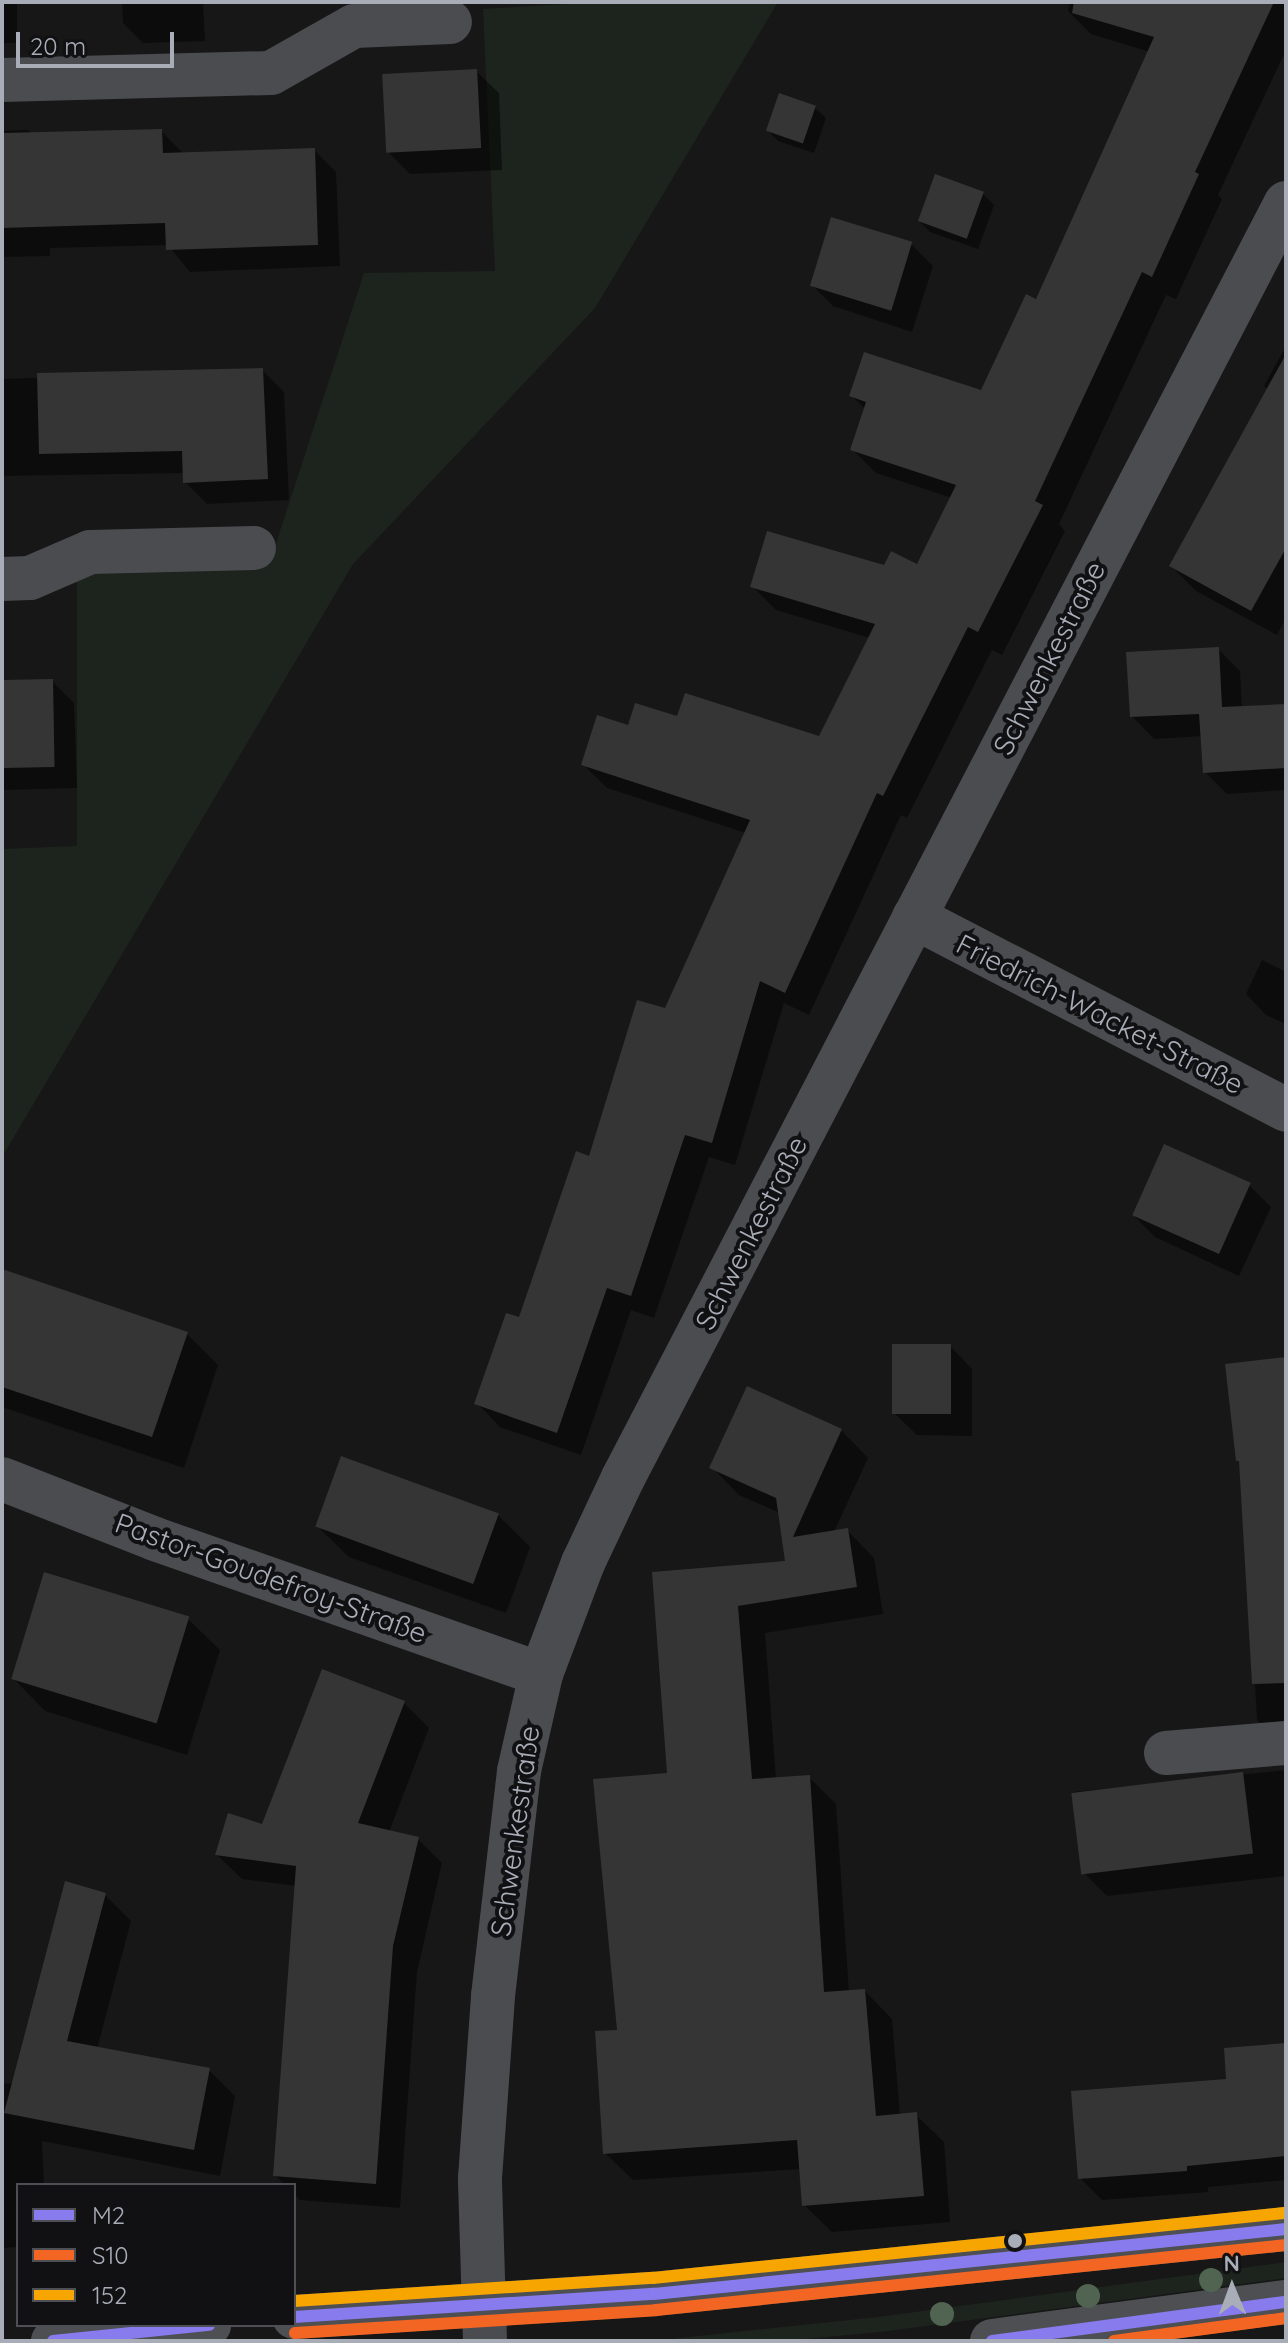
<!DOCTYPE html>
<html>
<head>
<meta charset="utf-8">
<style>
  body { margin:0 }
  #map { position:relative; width:1288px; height:2343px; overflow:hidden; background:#171717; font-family:Quicksand,sans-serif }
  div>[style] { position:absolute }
  .green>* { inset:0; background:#1d241e }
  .shadow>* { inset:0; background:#0007; transform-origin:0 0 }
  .building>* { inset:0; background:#353536; transform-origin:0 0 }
  .minor>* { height:44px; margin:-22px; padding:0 22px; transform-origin:22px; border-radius:22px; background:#4b4c50 }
  .major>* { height:44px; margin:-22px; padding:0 22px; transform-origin:22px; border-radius:22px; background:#4d4f52 }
  .bus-1>* { height:12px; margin:-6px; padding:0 6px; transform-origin:6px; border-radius:6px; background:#887bee }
  .bus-2>* { height:12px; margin:-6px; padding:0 6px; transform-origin:6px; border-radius:6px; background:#f26522 }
  .bus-3>* { height:12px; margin:-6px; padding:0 6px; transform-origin:6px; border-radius:6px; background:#f7a500 }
  .trees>* { width:24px; height:24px; margin:-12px; border-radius:50%; background:#506451 }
  .dots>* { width:22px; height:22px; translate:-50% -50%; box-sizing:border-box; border:4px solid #111113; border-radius:50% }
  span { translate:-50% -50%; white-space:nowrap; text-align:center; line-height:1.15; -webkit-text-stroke:8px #111113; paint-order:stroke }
  .street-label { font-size:28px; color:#a8adb8 }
  .frame { position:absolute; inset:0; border:4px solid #a8adb8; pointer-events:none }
  .legend { position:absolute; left:16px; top:2183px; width:280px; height:144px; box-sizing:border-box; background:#111113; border:2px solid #4d4f55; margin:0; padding:10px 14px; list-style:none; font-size:24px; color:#a8adb8 }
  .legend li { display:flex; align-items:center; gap:16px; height:40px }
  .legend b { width:40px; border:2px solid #4d4f55 }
  .north { position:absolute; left:1192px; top:2247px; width:80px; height:80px; -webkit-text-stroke:6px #111113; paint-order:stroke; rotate:359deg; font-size:22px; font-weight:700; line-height:32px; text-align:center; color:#a8adb8 }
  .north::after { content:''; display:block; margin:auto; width:28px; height:36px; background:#a8adb8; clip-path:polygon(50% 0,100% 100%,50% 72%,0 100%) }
  .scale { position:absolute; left:16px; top:32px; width:158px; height:36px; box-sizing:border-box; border:4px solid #a8adb8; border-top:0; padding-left:10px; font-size:24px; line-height:28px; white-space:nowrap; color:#a8adb8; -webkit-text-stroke:6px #111113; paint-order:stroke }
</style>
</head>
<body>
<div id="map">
  <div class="green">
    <div style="clip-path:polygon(602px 2px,778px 2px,595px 308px,353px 564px,2px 1157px,2px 849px,77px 846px,77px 570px,269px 565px,364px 273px,495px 271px,483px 9px)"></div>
    <div style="clip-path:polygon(1286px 2262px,1286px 2278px,880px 2332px,784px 2341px,652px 2341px,878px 2317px)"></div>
  </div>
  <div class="shadow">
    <div style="left:2px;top:2px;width:15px;height:41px"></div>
    <div style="clip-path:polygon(122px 2px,203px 2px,205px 41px,143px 43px,123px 23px)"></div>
    <div style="clip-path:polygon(1070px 2px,1286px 2px,1286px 50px,1218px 195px,1222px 199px,1176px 299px,1166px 295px,1059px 524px,1065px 531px,1002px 655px,992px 650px,907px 818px,901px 815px,809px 1015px,784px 1003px,735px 1165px,709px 1157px,654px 1318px,631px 1310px,581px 1455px,500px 1427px,477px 1403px,520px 1320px,591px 1158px,666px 1011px,746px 833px,607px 788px,583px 764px,629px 728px,678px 719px,820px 738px,870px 638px,776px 610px,753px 587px,885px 568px,918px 567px,952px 498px,876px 473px,853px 450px,866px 410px,851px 395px,982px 392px,1037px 301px,1150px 52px,1091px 34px,1068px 11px)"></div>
    <div style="clip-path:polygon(476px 71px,499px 93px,502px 170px,410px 174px,388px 152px)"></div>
    <div style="clip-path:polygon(815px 108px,826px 118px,814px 153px,778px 141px,767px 130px)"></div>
    <div style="clip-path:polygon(28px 130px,32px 134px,161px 131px,183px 153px,314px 150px,336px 172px,340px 266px,190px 272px,168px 245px,50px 248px,50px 256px,2px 257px,2px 131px)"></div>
    <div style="clip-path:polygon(983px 194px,994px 205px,978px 249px,930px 232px,919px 221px)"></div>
    <div style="clip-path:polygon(911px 244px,933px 266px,912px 332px,833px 306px,811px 284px)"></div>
    <div style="clip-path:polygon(1286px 346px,1286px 618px,1277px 635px,1196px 591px,1171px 566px,1268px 390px,1264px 386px)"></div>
    <div style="clip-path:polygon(262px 370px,284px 392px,289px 500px,207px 504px,185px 482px,185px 473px,2px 476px,2px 379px)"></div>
    <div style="clip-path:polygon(1218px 649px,1240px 671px,1242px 708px,1286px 706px,1286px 790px,1227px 794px,1205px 772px,1203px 736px,1154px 739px,1132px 716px)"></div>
    <div style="clip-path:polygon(52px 681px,74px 703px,77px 788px,2px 790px,2px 683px)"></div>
    <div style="clip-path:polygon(1262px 960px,1286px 972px,1286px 1024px,1266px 1015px,1246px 994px)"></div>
    <div style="clip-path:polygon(1249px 1185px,1271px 1207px,1239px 1276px,1155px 1237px,1133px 1215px)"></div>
    <div style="clip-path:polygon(2px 1271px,186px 1333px,218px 1365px,184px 1468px,2px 1407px)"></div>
    <div style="clip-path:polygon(950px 1346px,972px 1369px,972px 1436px,917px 1435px,894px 1413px)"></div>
    <div style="clip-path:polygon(1286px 1359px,1286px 1744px,1281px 1744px,1257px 1720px,1242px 1464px,1238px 1460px)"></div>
    <div style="clip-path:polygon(841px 1430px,868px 1458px,834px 1532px,847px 1530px,874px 1558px,883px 1614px,765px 1633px,776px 1779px,809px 1777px,836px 1804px,849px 1992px,865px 1991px,892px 2019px,900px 2116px,916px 2115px,944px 2142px,950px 2222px,832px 2232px,804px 2205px,801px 2169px,633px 2180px,605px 2153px,619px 2032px,670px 1774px,654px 1574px,788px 1563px,780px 1513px,739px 1495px,712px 1467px)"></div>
    <div style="clip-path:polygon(498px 1515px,530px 1547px,506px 1613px,349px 1557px,317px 1526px)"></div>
    <div style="clip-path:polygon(188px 1619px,220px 1650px,187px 1755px,45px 1711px,14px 1679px)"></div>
    <div style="clip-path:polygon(323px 1671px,404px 1703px,429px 1728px,389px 1832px,418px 1839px,442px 1863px,417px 1972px,400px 2208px,300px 2200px,294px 2194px,294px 2185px,285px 2185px,275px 2175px,296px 1886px,242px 1879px,217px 1855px,263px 1827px)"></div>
    <div style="clip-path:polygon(1286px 1770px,1286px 1876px,1107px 1896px,1083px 1872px,1073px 1792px)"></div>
    <div style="clip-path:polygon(105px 1895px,131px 1921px,97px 2049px,209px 2070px,235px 2096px,220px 2176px,42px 2141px,44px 2185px,18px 2185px,18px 2247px,2px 2248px,2px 2084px,14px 2083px)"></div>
    <div style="clip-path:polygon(1286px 2045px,1286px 2180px,1208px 2187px,1208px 2192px,1102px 2200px,1080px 2178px)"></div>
  </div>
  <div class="building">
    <div style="clip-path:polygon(1074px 2px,1274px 2px,1195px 172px,1199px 174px,1152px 277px,1142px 272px,1035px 501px,1043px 505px,978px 632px,968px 627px,883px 796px,877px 793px,785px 993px,760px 981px,712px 1143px,685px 1135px,631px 1296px,607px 1288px,557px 1433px,474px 1404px,506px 1313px,519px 1317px,576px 1151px,589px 1156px,637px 1000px,665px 1008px,750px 820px,581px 765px,597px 715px,628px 725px,635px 703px,677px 716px,685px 693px,819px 736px,875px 624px,750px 587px,767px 531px,884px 565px,891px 551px,917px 564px,956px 485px,850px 450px,866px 402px,849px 396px,864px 352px,981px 390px,1026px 294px,1036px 299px,1154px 37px,1072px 13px)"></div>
    <div style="left:477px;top:69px;width:79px;height:95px;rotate:87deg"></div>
    <div style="left:779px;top:93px;width:39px;height:40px;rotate:19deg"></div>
    <div style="clip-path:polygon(162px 129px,163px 153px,315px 148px,318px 245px,166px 250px,165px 223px,2px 228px,2px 133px)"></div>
    <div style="left:935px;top:174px;width:52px;height:50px;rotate:20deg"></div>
    <div style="left:831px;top:217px;width:85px;height:72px;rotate:17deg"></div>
    <div style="clip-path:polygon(1286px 354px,1286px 548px,1251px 611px,1169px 566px)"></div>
    <div style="clip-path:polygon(263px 368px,268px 479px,183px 483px,182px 451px,39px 454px,37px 373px)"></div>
    <div style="clip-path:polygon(1219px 647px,1222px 707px,1286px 704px,1286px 768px,1203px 773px,1199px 714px,1130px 717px,1126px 652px)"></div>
    <div style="left:53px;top:679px;width:88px;height:51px;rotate:89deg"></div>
    <div style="left:1164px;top:1144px;width:95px;height:78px;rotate:24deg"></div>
    <div style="clip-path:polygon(2px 1269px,188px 1332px,152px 1437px,2px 1387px)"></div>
    <div style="left:951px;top:1344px;width:70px;height:59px;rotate:90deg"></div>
    <div style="clip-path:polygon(1286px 1357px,1286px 1683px,1252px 1684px,1239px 1461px,1236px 1461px,1225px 1364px)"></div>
    <div style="clip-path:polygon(747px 1386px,842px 1429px,793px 1537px,848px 1528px,857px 1587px,738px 1606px,752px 1779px,810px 1775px,824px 1992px,865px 1989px,876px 2116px,917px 2112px,924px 2196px,802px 2206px,797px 2140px,603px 2154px,595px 2031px,617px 2030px,593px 1779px,667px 1773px,652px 1572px,785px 1561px,776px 1498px,709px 1468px)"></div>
    <div style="left:341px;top:1456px;width:168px;height:75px;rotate:20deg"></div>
    <div style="left:44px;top:1572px;width:152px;height:112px;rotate:17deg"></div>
    <div style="clip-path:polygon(322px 1669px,405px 1701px,358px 1823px,419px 1837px,393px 1946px,376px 2184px,273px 2176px,296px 1866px,215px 1855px,228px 1813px,262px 1824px)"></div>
    <div style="left:1243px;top:1772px;width:82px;height:173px;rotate:83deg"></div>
    <div style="clip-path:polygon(65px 1881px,106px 1893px,67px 2041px,210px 2068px,194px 2150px,4px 2113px)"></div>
    <div style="clip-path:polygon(1286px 2043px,1286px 2156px,1187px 2166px,1187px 2171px,1078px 2179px,1071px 2091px,1226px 2079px,1224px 2048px)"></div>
  </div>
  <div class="minor">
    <div style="left:2px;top:80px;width:269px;rotate:-1.5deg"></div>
    <div style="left:271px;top:73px;width:95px;rotate:-29.5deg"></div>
    <div style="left:354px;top:26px;width:96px;rotate:-2.4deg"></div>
    <div style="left:2px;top:579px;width:28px;rotate:-2deg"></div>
    <div style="left:30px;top:578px;width:65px;rotate:-23.4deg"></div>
    <div style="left:90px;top:552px;width:164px;rotate:-1.4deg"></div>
    <div style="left:914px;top:917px;width:419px;rotate:27.4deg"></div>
    <div style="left:2px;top:1479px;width:164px;rotate:21.4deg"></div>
    <div style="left:155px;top:1539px;width:409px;rotate:19.3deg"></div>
    <div style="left:1166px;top:1753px;width:120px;rotate:-4.8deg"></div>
    <div style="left:485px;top:2341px;width:163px;rotate:-91.8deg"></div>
    <div style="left:480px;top:2178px;width:182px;rotate:-85.9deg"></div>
    <div style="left:493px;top:1996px;width:226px;rotate:-83.4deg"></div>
    <div style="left:519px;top:1771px;width:99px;rotate:-77.2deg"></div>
    <div style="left:541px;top:1674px;width:119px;rotate:-69.3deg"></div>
    <div style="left:583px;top:1563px;width:94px;rotate:-64.8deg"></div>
    <div style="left:623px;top:1478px;width:1437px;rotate:-62.53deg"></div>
  </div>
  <div class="major">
    <div style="left:294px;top:2317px;width:361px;rotate:-3.7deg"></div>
    <div style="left:654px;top:2294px;width:635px;rotate:-5.87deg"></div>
    <div style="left:53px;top:2341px;width:157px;rotate:-5.9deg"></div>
    <div style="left:992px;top:2341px;width:297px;rotate:-7.6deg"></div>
  </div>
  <div class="bus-1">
    <div style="left:294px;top:2317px;width:361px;rotate:-3.7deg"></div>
    <div style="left:654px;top:2294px;width:635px;rotate:-5.87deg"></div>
    <div style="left:53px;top:2341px;width:157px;rotate:-5.9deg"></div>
    <div style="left:992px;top:2341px;width:297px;rotate:-7.6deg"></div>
  </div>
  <div class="bus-2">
    <div style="left:295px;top:2333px;width:362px;rotate:-3.6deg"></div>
    <div style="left:656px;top:2310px;width:633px;rotate:-5.89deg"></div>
    <div style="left:1114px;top:2341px;width:174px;rotate:-7.6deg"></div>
  </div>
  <div class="bus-3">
    <div style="left:294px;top:2301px;width:360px;rotate:-3.7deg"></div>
    <div style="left:653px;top:2278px;width:634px;rotate:-5.88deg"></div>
  </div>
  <div class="trees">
    <div style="left:1211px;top:2280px"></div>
    <div style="left:1088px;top:2296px"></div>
    <div style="left:942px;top:2314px"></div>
  </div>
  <div class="dots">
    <div style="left:1015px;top:2241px;background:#a8adb8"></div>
  </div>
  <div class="street-label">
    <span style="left:1049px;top:658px;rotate:-63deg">Schwenkestraße</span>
    <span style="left:1100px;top:1014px;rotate:27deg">Friedrich-Wacket-Straße</span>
    <span style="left:751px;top:1233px;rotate:-63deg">Schwenkestraße</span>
    <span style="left:271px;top:1578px;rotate:20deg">Pastor-Goudefroy-Straße</span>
    <span style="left:515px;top:1831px;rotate:-82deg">Schwenkestraße</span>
  </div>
  <div class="frame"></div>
  <ul class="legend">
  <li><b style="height:10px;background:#887bee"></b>M2</li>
  <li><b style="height:10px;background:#f26522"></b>S10</li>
  <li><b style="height:10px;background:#f7a500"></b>152</li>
  </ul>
  <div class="north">N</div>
  <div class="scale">20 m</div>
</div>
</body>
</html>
